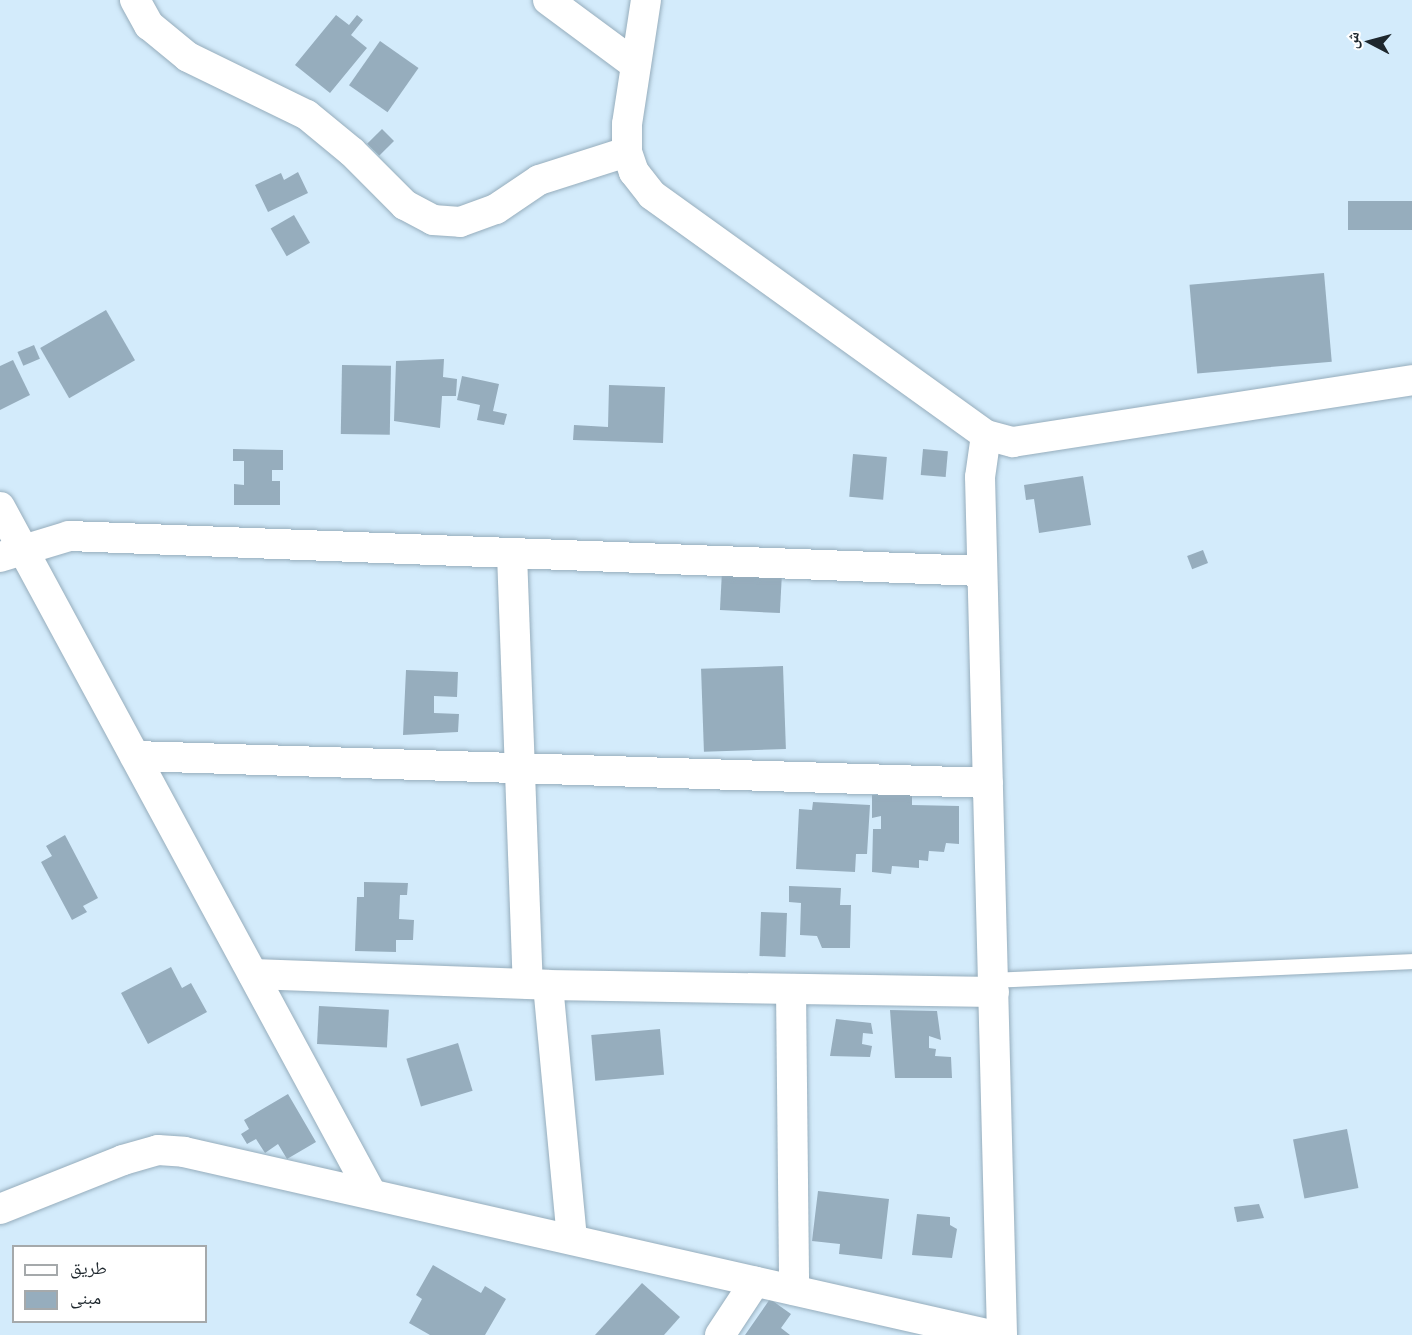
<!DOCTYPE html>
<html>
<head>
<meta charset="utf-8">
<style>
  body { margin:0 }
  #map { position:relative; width:1412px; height:1335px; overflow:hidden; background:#d3ebfb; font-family:Merriweather,"Noto Naskh Arabic",serif }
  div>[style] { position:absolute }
  .building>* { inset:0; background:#96adbd; transform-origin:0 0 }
  .roads { filter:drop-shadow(0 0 2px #96adbc) drop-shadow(0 0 2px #96adbc) }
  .service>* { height:15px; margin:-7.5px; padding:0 7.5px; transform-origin:7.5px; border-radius:7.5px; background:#fff }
  .minor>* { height:30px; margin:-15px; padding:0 15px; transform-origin:15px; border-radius:15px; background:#fff }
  span { translate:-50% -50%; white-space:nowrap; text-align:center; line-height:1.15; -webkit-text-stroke:6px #fff; paint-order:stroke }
  .legend { position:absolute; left:12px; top:1245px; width:195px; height:78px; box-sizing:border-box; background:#fff; border:2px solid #a5a9ab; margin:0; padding:8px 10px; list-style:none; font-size:18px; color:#1e272d }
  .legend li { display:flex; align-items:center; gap:12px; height:30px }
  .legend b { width:30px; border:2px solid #a5a9ab }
  .north { position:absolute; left:1340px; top:12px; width:60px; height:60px; -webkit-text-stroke:4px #fff; paint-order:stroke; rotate:276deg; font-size:16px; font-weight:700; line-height:24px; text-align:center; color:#1e272d }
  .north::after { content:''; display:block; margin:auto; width:21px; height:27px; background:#1e272d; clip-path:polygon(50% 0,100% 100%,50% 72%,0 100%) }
</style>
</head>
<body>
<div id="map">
  <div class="building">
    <div style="clip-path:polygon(336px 15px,349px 25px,357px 15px,363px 20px,351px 35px,367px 48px,330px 93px,295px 65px)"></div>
    <div style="left:380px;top:41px;width:47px;height:54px;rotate:35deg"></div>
    <div style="left:382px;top:129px;width:17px;height:21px;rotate:45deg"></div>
    <div style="clip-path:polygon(298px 172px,308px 193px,268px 212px,255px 185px,281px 173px,284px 180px)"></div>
    <div style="left:1412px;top:201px;width:29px;height:64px;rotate:90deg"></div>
    <div style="left:294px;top:215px;width:32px;height:27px;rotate:60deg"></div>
    <div style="left:1324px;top:273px;width:89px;height:135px;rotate:85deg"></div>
    <div style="left:106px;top:310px;width:58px;height:76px;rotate:60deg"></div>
    <div style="left:34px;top:345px;width:15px;height:18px;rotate:67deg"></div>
    <div style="clip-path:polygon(444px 359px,443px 377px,457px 379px,456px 396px,442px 396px,440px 428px,394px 421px,396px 361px)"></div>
    <div style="clip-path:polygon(13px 360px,30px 395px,0 410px,0 366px)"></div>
    <div style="left:342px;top:365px;width:49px;height:69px;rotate:1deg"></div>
    <div style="clip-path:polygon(462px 376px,499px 384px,493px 411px,507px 414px,504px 425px,477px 420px,480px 405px,457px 400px)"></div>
    <div style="clip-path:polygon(609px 385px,665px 387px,663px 443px,573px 440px,574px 425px,608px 427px)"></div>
    <div style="clip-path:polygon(233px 449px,283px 450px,283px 470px,272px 470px,272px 481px,280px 481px,280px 505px,234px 505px,234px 484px,244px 485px,244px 461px,233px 461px)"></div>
    <div style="left:923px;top:449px;width:25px;height:26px;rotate:5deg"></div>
    <div style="left:853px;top:454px;width:34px;height:43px;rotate:5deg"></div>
    <div style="clip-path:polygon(1083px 476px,1091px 525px,1039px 533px,1034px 499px,1026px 500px,1024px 485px)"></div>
    <div style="left:1203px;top:550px;width:14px;height:17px;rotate:69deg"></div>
    <div style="left:722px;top:571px;width:60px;height:39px;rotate:3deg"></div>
    <div style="left:783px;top:666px;width:83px;height:82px;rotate:88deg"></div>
    <div style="clip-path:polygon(406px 670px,458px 672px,457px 697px,434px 696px,434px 713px,459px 714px,458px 732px,403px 735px)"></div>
    <div style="clip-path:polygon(912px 794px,912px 805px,959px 806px,959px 844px,946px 843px,944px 852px,929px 851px,928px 861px,919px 860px,919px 868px,892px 866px,891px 874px,872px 872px,873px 829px,881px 829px,881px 816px,872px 818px,872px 795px)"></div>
    <div style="clip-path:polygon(813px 802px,870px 805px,867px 854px,856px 854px,855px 872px,796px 869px,799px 809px,812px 810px)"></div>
    <div style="clip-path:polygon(65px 835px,98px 898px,83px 906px,87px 912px,72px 920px,41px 862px,52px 856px,46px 846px)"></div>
    <div style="clip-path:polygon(364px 882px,408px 883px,407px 895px,400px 895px,399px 919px,414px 920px,413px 940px,396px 940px,396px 952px,355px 951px,357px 897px,364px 897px)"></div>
    <div style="clip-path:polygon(789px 886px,841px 888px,840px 905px,851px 905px,850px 948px,822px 948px,817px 936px,800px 935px,801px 903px,789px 902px)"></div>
    <div style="left:761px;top:912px;width:26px;height:44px;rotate:2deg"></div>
    <div style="clip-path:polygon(171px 967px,182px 988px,191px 983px,207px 1012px,148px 1044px,121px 993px)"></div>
    <div style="left:319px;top:1006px;width:70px;height:38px;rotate:3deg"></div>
    <div style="clip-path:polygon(890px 1010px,937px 1011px,941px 1040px,929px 1036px,929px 1048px,936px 1049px,935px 1056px,951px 1057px,952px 1078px,895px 1078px)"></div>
    <div style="clip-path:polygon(836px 1019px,871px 1023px,873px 1034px,863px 1033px,862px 1044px,872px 1046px,870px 1057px,830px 1056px)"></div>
    <div style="left:660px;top:1029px;width:46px;height:69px;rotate:85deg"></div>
    <div style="left:458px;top:1043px;width:50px;height:54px;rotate:73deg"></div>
    <div style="clip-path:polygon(288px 1094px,316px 1142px,287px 1159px,278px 1144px,265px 1153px,256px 1139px,247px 1144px,241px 1134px,249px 1129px,244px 1120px)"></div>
    <div style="left:1347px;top:1129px;width:60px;height:55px;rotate:79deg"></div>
    <div style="clip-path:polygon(818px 1191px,889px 1199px,882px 1259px,839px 1254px,840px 1244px,812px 1241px)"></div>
    <div style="clip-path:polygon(1259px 1204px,1264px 1218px,1237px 1222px,1234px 1207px)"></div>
    <div style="clip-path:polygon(917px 1214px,950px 1217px,950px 1225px,957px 1229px,952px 1258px,912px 1255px)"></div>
    <div style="clip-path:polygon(433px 1265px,481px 1293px,485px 1286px,506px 1299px,485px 1335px,430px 1335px,409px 1323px,422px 1299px,416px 1295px)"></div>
    <div style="clip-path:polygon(642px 1283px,680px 1317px,664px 1335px,595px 1335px)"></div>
    <div style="clip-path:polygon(770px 1299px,791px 1314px,781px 1328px,790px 1335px,745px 1335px)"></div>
  </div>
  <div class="roads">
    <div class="service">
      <div style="left:993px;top:980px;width:419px;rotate:-2.6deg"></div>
    </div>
    <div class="minor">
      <div style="left:135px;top:0;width:29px;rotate:61deg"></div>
      <div style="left:149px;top:25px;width:50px;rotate:39.4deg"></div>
      <div style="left:188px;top:57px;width:132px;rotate:26deg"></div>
      <div style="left:307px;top:115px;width:58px;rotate:39.4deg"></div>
      <div style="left:352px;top:152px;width:75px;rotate:45deg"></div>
      <div style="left:405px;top:205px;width:32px;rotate:28deg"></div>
      <div style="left:433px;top:220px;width:27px;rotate:4deg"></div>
      <div style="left:460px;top:222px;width:38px;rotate:-20deg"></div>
      <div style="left:496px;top:209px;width:52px;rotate:-34deg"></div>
      <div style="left:539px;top:180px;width:92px;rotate:-17.7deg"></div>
      <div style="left:548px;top:0;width:109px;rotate:36.5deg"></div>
      <div style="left:646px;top:0;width:125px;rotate:98.7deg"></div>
      <div style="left:627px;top:124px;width:28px;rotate:90deg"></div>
      <div style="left:627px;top:152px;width:21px;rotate:71deg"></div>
      <div style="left:634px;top:172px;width:29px;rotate:52deg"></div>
      <div style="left:652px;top:195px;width:411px;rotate:35.7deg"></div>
      <div style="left:986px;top:435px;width:28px;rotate:15deg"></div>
      <div style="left:1013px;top:442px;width:404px;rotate:-8.8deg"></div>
      <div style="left:986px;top:435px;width:42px;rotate:98.1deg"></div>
      <div style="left:980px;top:477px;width:858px;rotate:88.53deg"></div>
      <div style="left:0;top:507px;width:780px;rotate:61.59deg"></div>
      <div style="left:512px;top:554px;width:430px;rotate:87.9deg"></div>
      <div style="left:0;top:557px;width:72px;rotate:-16.9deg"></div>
      <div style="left:69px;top:536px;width:914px;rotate:2.2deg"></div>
      <div style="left:135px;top:756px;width:853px;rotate:1.81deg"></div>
      <div style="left:253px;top:974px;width:295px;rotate:2.1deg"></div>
      <div style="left:548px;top:985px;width:446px;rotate:0.9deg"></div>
      <div style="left:548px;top:985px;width:255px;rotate:84.6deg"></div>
      <div style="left:791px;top:989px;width:301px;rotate:89.4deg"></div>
      <div style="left:0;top:1209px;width:132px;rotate:-21.7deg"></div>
      <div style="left:123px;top:1160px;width:36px;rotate:-16deg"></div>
      <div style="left:158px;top:1150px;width:26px;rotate:4deg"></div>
      <div style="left:184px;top:1152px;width:827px;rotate:12.78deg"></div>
      <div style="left:720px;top:1335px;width:64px;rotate:-56.6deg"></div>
    </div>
  </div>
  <ul class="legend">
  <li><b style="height:8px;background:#fff"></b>طريق</li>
  <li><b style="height:16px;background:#96adbd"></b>مبنى</li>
  </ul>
  <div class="north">ش</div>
</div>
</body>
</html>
